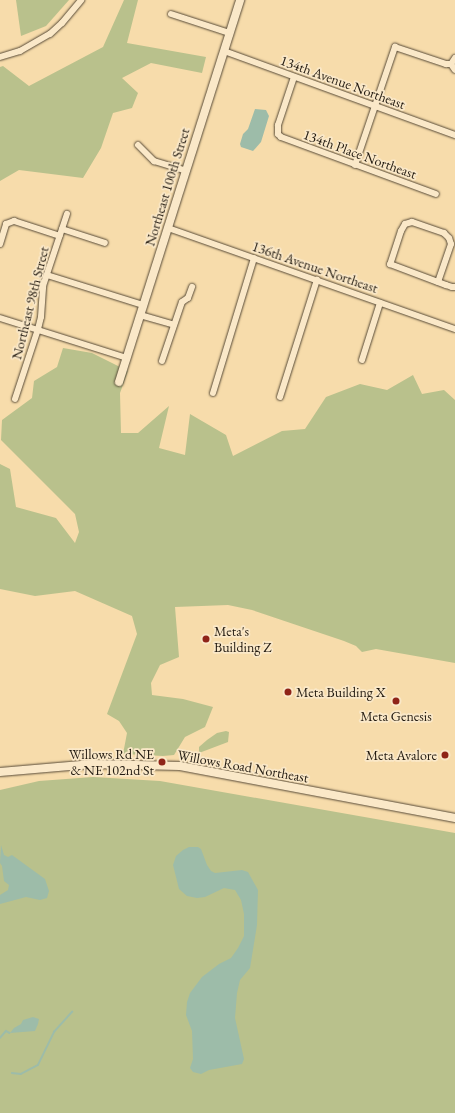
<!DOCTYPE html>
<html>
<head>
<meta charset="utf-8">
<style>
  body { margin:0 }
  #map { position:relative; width:455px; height:1113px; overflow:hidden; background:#f7dcab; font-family:"EB Garamond",serif }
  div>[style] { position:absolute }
  .green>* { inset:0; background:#b9c18c }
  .water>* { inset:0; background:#9dbca9 }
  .stream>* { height:1.5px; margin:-0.75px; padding:0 0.75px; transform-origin:0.75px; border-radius:0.75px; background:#9dbca9 }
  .roads { filter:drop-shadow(0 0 1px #574a37) drop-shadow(0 0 1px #574a37) }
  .street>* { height:6px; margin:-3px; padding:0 3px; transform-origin:3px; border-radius:3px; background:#fae8c8 }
  .secondary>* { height:8px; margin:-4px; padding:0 4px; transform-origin:4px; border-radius:4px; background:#fae8c8 }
  .dots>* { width:11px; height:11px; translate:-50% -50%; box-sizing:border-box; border:2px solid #fae8c8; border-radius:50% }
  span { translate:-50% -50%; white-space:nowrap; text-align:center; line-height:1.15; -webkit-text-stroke:3.5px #fae8c8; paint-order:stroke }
  .street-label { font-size:14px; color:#221a10 }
  .poi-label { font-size:14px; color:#221a10 }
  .left { translate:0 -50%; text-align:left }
  .right { translate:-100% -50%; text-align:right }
</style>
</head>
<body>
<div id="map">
  <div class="green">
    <div style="clip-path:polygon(16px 0,69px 0,46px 26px,21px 36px)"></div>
    <div style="clip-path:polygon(124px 0,138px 0,127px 43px,206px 57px,202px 73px,151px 63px,122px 78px,138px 93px,132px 108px,113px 113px,101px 148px,83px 178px,19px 170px,0 181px,0 67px,3px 66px,29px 86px,103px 47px)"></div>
    <div style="clip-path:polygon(63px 348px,92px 353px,128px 371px,120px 393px,121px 433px,138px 433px,169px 406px,159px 448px,185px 455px,190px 414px,226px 435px,233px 456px,282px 431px,305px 429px,326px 397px,360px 384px,387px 390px,413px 375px,422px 394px,444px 390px,455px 400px,455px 663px,376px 649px,362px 652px,356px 646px,344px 641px,252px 610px,228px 605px,175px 607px,179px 657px,160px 665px,151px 683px,152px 695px,183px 699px,213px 707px,205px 727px,185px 737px,174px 755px,163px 756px,123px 754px,127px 733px,119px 721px,107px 714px,137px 634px,132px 616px,75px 591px,35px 596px,0 589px,0 464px,10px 469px,16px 507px,56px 518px,75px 543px,79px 532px,75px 514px,1px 440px,2px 420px,32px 398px,34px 381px,57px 367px)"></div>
    <div style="clip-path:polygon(226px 731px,229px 732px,228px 742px,199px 753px,199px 747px,207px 740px,217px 733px)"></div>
    <div style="clip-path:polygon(93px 777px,160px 781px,455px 833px,455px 1113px,0 1113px,0 790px,39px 781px)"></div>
  </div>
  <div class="water">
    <div style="clip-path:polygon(255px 109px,266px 110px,269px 116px,261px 142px,253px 151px,241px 147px,240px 144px,243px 134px,248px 129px)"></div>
    <div style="clip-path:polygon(1px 845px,4px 855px,8px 857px,12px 855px,45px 879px,49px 891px,47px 898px,40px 900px,26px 897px,0 904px,0 895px,8px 890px,9px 885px,4px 881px,2px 866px,0 863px)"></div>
    <div style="clip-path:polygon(189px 847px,198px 847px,201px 849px,207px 865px,211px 871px,215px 873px,242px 870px,248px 872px,258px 890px,257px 925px,250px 968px,240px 980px,237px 993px,235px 1018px,244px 1059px,242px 1064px,209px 1070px,201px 1074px,193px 1072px,190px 1068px,193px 1059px,192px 1031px,186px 1015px,187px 1002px,190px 993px,202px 977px,219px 964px,231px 958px,238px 948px,244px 936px,244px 914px,241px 900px,235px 890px,224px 888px,205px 897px,197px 898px,187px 896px,179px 889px,173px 865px,176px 856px,183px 850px)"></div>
    <div style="clip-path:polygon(33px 1017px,39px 1019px,38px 1024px,35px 1031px,10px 1033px,14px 1028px,21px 1024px,23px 1020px)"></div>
  </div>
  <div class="stream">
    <div style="left:0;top:1038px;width:9px;rotate:-49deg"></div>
    <div style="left:6px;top:1031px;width:4px;rotate:27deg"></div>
    <div style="left:12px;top:1073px;width:9px;rotate:6deg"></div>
    <div style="left:21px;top:1074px;width:19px;rotate:-28deg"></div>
    <div style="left:38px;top:1065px;width:37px;rotate:-64deg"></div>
    <div style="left:54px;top:1032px;width:27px;rotate:-48deg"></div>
  </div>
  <div class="roads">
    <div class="street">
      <div style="left:171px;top:14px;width:61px;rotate:18.1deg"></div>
      <div style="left:224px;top:51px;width:246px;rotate:20deg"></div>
      <div style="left:0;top:57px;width:21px;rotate:-17deg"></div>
      <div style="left:20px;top:51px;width:34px;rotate:-30deg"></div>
      <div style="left:50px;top:34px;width:16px;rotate:-43deg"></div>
      <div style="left:62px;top:23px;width:30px;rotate:-50deg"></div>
      <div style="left:455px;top:58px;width:7px;rotate:124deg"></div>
      <div style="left:451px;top:64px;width:7px;rotate:56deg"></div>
      <div style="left:294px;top:77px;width:51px;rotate:108.4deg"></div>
      <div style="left:278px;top:125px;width:9px;rotate:90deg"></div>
      <div style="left:278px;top:134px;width:4px;rotate:45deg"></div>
      <div style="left:281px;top:137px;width:165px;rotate:20.2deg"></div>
      <div style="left:138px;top:145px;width:23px;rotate:45deg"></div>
      <div style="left:154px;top:161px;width:34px;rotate:17deg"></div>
      <div style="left:355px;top:165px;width:125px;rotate:-71.3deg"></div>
      <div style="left:395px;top:47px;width:54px;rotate:18.4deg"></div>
      <div style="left:446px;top:64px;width:5px"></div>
      <div style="left:168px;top:228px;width:304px;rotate:19.4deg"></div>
      <div style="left:62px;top:229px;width:45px;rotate:18deg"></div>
      <div style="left:0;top:244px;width:21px;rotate:-73deg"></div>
      <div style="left:6px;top:224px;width:9px;rotate:-21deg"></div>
      <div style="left:14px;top:221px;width:48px;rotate:18.1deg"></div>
      <div style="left:47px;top:275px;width:101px;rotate:17.4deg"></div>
      <div style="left:438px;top:282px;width:40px;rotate:-71.1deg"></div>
      <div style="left:451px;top:244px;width:6px;rotate:-108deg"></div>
      <div style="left:449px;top:238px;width:7px;rotate:-135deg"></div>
      <div style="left:444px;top:233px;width:34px;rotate:-161deg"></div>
      <div style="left:412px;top:222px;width:7px;rotate:164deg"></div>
      <div style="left:405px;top:224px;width:8px;rotate:120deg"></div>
      <div style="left:401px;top:231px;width:35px;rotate:108deg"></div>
      <div style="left:390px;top:264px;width:60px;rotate:20.6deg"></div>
      <div style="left:446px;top:285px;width:6px;rotate:18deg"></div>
      <div style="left:452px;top:287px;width:3px"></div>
      <div style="left:140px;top:315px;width:35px;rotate:16deg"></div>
      <div style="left:0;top:318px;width:133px;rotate:17.5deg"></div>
      <div style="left:362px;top:360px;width:60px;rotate:-72.5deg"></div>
      <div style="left:162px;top:361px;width:62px;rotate:-71.3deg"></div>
      <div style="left:182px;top:302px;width:7px;rotate:-34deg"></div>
      <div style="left:188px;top:298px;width:12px;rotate:-70deg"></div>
      <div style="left:213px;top:393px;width:141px;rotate:-73.1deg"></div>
      <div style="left:280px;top:397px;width:123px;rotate:-72.5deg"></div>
      <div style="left:15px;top:399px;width:74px;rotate:-71.8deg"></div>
      <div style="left:38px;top:329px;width:12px;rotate:-76deg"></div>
      <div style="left:41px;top:317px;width:31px;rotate:-86deg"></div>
      <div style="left:43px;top:286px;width:76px;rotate:-71.6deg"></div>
    </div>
    <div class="secondary">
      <div style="left:119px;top:382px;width:401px;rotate:-72.4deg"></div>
      <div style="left:0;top:772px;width:93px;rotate:-4.9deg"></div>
      <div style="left:93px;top:764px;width:87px;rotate:1.3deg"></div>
      <div style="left:180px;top:766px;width:280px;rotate:10.7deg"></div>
    </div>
  </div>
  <div class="dots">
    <div style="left:206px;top:639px;background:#8f2418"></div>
    <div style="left:288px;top:692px;background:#8f2418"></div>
    <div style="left:396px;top:701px;background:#8f2418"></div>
    <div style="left:445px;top:755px;background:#8f2418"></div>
    <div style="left:162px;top:762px;background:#8f2418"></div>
  </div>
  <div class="street-label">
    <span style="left:343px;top:82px;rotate:20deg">134th Avenue Northeast</span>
    <span style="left:360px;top:154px;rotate:20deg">134th Place Northeast</span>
    <span style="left:167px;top:187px;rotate:-73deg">Northeast 100th Street</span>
    <span style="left:315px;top:267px;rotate:19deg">136th Avenue Northeast</span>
    <span style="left:30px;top:303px;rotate:-76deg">Northeast 98th Street</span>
    <span style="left:243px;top:766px;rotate:10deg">Willows Road Northeast</span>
  </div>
  <div class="poi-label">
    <span class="left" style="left:214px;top:639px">Meta's<br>Building Z</span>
    <span class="left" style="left:296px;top:692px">Meta Building X</span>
    <span style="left:396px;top:716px">Meta Genesis</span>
    <span class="right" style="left:154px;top:762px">Willows Rd NE<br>&amp; NE 102nd St</span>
    <span class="right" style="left:437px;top:755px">Meta Avalore</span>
  </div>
</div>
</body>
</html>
